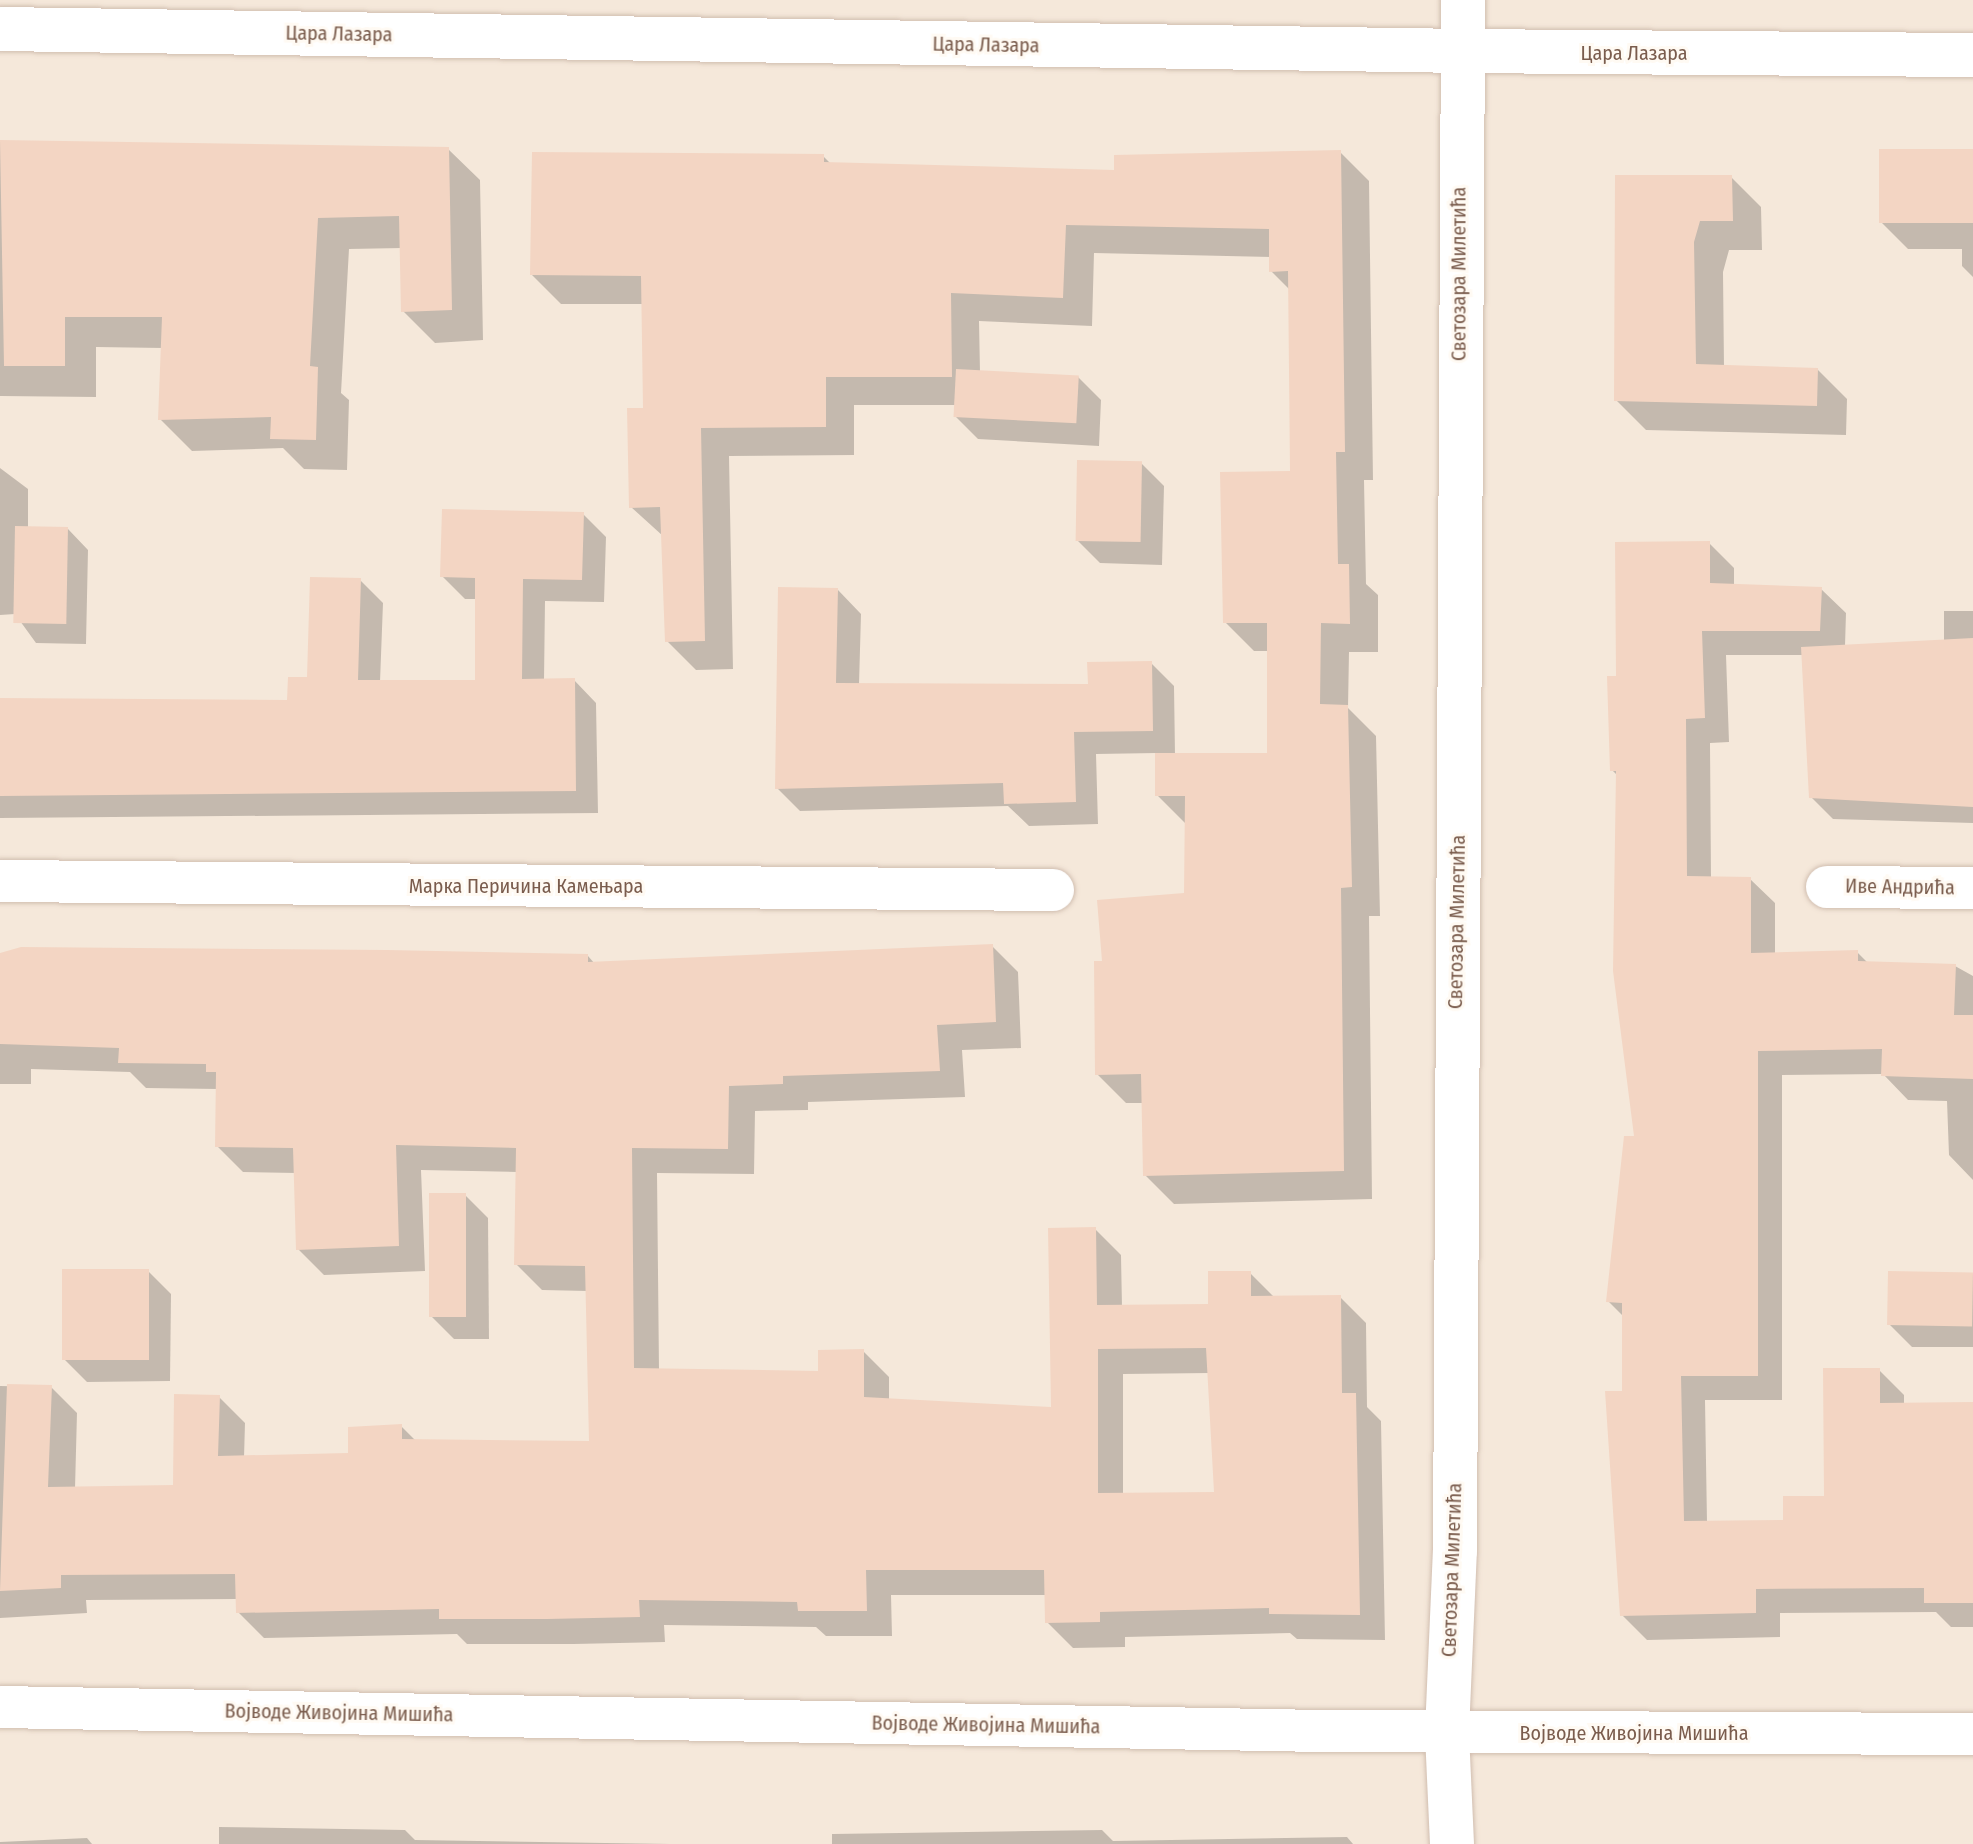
<!DOCTYPE html>
<html>
<head>
<meta charset="utf-8">
<style>
  body { margin:0 }
  #map { position:relative; width:1973px; height:1844px; overflow:hidden; background:#fdf6ec; font-family:"Fira Sans Condensed",sans-serif }
  div>[style] { position:absolute }
  .residential>* { inset:0; background:#f5e8da; transform-origin:0 0 }
  .shadow>* { inset:0; background:#0003 }
  .building>* { inset:0; background:#f3d5c3; transform-origin:0 0 }
  .roads { filter:drop-shadow(0 0 2px #d1beb0) drop-shadow(0 0 2px #d1beb0) }
  .minor>* { height:42px; margin:-21px; padding:0 21px; transform-origin:21px; border-radius:21px; background:#fff }
  .tertiary>* { height:44px; margin:-22px; padding:0 22px; transform-origin:22px; border-radius:22px; background:#fff }
  .secondary>* { height:44px; margin:-22px; padding:0 22px; transform-origin:22px; border-radius:22px; background:#fff }
  span { translate:-50% -50%; white-space:nowrap; text-align:center; line-height:1.15; -webkit-text-stroke:6px #fffaf3; paint-order:stroke }
  .street-label { font-size:20px; color:#7a5c4d }
</style>
</head>
<body>
<div id="map">
  <div class="residential">
    <div style="left:0;top:0;width:1973px;height:1844px"></div>
  </div>
  <div class="shadow">
    <div style="clip-path:polygon(0 141px,448px 149px,480px 180px,483px 340px,435px 343px,403px 311px,402px 248px,349px 249px,341px 393px,349px 400px,347px 470px,304px 469px,283px 448px,192px 451px,160px 419px,163px 348px,96px 347px,96px 397px,0 396px)"></div>
    <div style="clip-path:polygon(1340px 152px,1369px 181px,1373px 480px,1364px 480px,1366px 584px,1378px 595px,1378px 652px,1349px 652px,1348px 708px,1376px 736px,1380px 916px,1369px 916px,1372px 1199px,1174px 1204px,1145px 1175px,1143px 1103px,1126px 1103px,1097px 1074px,1105px 963px,1186px 895px,1187px 825px,1157px 795px,1157px 753px,1096px 754px,1098px 824px,1029px 826px,1008px 806px,800px 811px,777px 788px,838px 590px,861px 614px,859px 685px,1090px 686px,1151px 663px,1174px 686px,1175px 755px,1269px 755px,1269px 651px,1254px 651px,1225px 622px,1292px 473px,1290px 290px,1271px 271px,1271px 257px,1094px 253px,1092px 326px,979px 321px,980px 372px,1078px 377px,1101px 400px,1099px 446px,978px 439px,955px 416px,955px 405px,854px 405px,854px 455px,729px 456px,733px 669px,696px 670px,667px 641px,663px 536px,631px 507px,645px 410px,644px 304px,561px 304px,532px 275px,823px 156px,831px 164px,1116px 172px)"></div>
    <div style="clip-path:polygon(1973px 154px,1973px 277px,1962px 266px,1962px 249px,1908px 249px,1881px 222px)"></div>
    <div style="clip-path:polygon(1617px 177px,1731px 177px,1761px 207px,1762px 250px,1729px 250px,1723px 272px,1724px 367px,1817px 369px,1847px 399px,1846px 435px,1646px 430px,1616px 400px)"></div>
    <div style="clip-path:polygon(1141px 463px,1164px 486px,1162px 565px,1100px 563px,1077px 540px)"></div>
    <div style="clip-path:polygon(0 468px,28px 489px,28px 528px,68px 529px,88px 550px,86px 644px,36px 643px,15px 614px,0 615px)"></div>
    <div style="clip-path:polygon(583px 514px,606px 537px,604px 602px,545px 601px,544px 681px,574px 680px,596px 703px,598px 813px,0 818px,0 700px,289px 702px,309px 679px,360px 580px,383px 603px,380px 682px,477px 682px,477px 599px,465px 599px,442px 576px)"></div>
    <div style="clip-path:polygon(1709px 543px,1734px 568px,1734px 586px,1821px 589px,1846px 613px,1845px 646px,1944px 641px,1944px 611px,1973px 611px,1973px 823px,1833px 819px,1811px 797px,1804px 655px,1726px 655px,1729px 742px,1710px 743px,1711px 878px,1750px 879px,1775px 903px,1775px 954px,1857px 952px,1868px 963px,1955px 966px,1973px 976px,1973px 1180px,1949px 1155px,1947px 1101px,1908px 1100px,1883px 1074px,1782px 1075px,1782px 1400px,1705px 1400px,1707px 1522px,1785px 1522px,1826px 1498px,1879px 1370px,1904px 1395px,1904px 1404px,1973px 1404px,1973px 1627px,1951px 1627px,1936px 1612px,1780px 1613px,1780px 1637px,1647px 1640px,1622px 1615px,1624px 1317px,1608px 1301px,1636px 1138px,1618px 776px,1612px 770px,1618px 678px)"></div>
    <div style="clip-path:polygon(evenodd,992px 946px,1018px 972px,1021px 1048px,962px 1050px,965px 1097px,808px 1102px,808px 1110px,755px 1111px,754px 1174px,657px 1173px,659px 1370px,820px 1373px,863px 1351px,889px 1377px,889px 1401px,1053px 1409px,1095px 1229px,1121px 1255px,1122px 1307px,1210px 1306px,1250px 1273px,1274px 1297px,1340px 1297px,1366px 1323px,1367px 1407px,1381px 1421px,1385px 1640px,1297px 1639px,1290px 1633px,1125px 1637px,1125px 1647px,1073px 1648px,1047px 1622px,1047px 1595px,891px 1595px,892px 1636px,826px 1636px,816px 1627px,664px 1625px,665px 1642px,574px 1644px,467px 1644px,457px 1634px,264px 1638px,238px 1612px,238px 1599px,86px 1600px,87px 1613px,0 1618px,0 1386px,51px 1387px,77px 1413px,75px 1489px,175px 1487px,219px 1397px,245px 1423px,244px 1458px,350px 1455px,401px 1426px,416px 1441px,591px 1443px,588px 1291px,542px 1290px,516px 1264px,517px 1172px,421px 1170px,425px 1271px,324px 1275px,298px 1249px,296px 1173px,243px 1172px,217px 1146px,218px 1089px,146px 1088px,130px 1072px,31px 1069px,31px 1084px,0 1084px,0 954px,588px 956px,595px 964px,992px 946px,1210px 1373px,1216px 1494px,1123px 1495px,1123px 1374px,1210px 1373px)"></div>
    <div style="clip-path:polygon(465px 1195px,488px 1218px,489px 1339px,454px 1339px,431px 1316px)"></div>
    <div style="clip-path:polygon(148px 1271px,171px 1294px,170px 1381px,87px 1382px,64px 1359px)"></div>
    <div style="clip-path:polygon(1973px 1274px,1973px 1347px,1912px 1347px,1889px 1324px)"></div>
    <div style="clip-path:polygon(219px 1827px,405px 1830px,415px 1840px,671px 1844px,219px 1844px)"></div>
    <div style="clip-path:polygon(1102px 1830px,1113px 1841px,1347px 1837px,1353px 1844px,832px 1844px,832px 1834px)"></div>
    <div style="clip-path:polygon(87px 1838px,92px 1844px,0 1844px,0 1842px)"></div>
  </div>
  <div class="building">
    <div style="clip-path:polygon(0 140px,449px 147px,452px 310px,401px 312px,399px 216px,318px 218px,310px 366px,318px 367px,316px 440px,270px 439px,271px 417px,158px 420px,162px 317px,65px 317px,65px 366px,4px 366px)"></div>
    <div style="left:1973px;top:149px;width:74px;height:94px;rotate:90deg"></div>
    <div style="clip-path:polygon(1341px 150px,1345px 452px,1336px 452px,1338px 564px,1349px 564px,1350px 624px,1321px 623px,1320px 704px,1348px 705px,1352px 887px,1341px 888px,1344px 1171px,1143px 1176px,1141px 1074px,1095px 1075px,1094px 961px,1102px 961px,1097px 900px,1184px 893px,1185px 796px,1155px 796px,1155px 753px,1267px 753px,1267px 623px,1223px 623px,1220px 472px,1290px 471px,1288px 271px,1269px 272px,1269px 229px,1066px 225px,1063px 298px,951px 293px,952px 377px,826px 377px,826px 427px,701px 428px,705px 641px,665px 642px,660px 507px,629px 508px,627px 408px,643px 408px,641px 276px,530px 275px,532px 152px,824px 154px,824px 162px,1114px 170px,1114px 155px)"></div>
    <div style="clip-path:polygon(1615px 175px,1732px 175px,1733px 221px,1700px 221px,1694px 242px,1696px 364px,1818px 368px,1817px 406px,1614px 401px)"></div>
    <div style="left:956px;top:369px;width:123px;height:48px;rotate:3deg"></div>
    <div style="left:1077px;top:460px;width:65px;height:81px;rotate:1deg"></div>
    <div style="clip-path:polygon(442px 509px,584px 512px,582px 580px,523px 579px,522px 679px,575px 678px,576px 791px,0 796px,0 698px,287px 700px,288px 677px,307px 677px,310px 577px,361px 578px,358px 680px,475px 680px,475px 578px,440px 577px)"></div>
    <div style="left:15px;top:526px;width:53px;height:97px;rotate:1deg"></div>
    <div style="clip-path:polygon(1710px 541px,1710px 583px,1822px 587px,1820px 631px,1702px 631px,1705px 718px,1686px 719px,1687px 876px,1751px 877px,1751px 953px,1858px 950px,1858px 961px,1956px 964px,1954px 1015px,1973px 1015px,1973px 1079px,1881px 1076px,1882px 1049px,1758px 1051px,1758px 1376px,1681px 1376px,1684px 1521px,1783px 1520px,1783px 1496px,1824px 1496px,1823px 1368px,1880px 1368px,1880px 1403px,1973px 1402px,1973px 1603px,1924px 1603px,1924px 1588px,1756px 1589px,1756px 1613px,1620px 1616px,1605px 1391px,1622px 1391px,1622px 1303px,1606px 1302px,1624px 1136px,1634px 1136px,1613px 971px,1616px 771px,1610px 771px,1607px 676px,1616px 676px,1615px 542px)"></div>
    <div style="clip-path:polygon(778px 587px,838px 588px,836px 683px,1088px 684px,1087px 662px,1152px 661px,1153px 731px,1074px 732px,1076px 802px,1004px 804px,1003px 783px,775px 789px)"></div>
    <div style="clip-path:polygon(1973px 638px,1973px 807px,1809px 798px,1801px 647px)"></div>
    <div style="clip-path:polygon(evenodd,993px 944px,996px 1022px,937px 1025px,940px 1071px,783px 1076px,783px 1084px,729px 1086px,728px 1149px,632px 1148px,634px 1368px,818px 1371px,818px 1350px,864px 1349px,864px 1397px,1051px 1407px,1048px 1228px,1096px 1227px,1097px 1305px,1208px 1304px,1208px 1271px,1251px 1271px,1251px 1296px,1341px 1295px,1342px 1393px,1356px 1393px,1360px 1615px,1269px 1614px,1269px 1608px,1100px 1612px,1100px 1622px,1045px 1623px,1044px 1570px,866px 1570px,867px 1611px,798px 1611px,797px 1602px,639px 1600px,640px 1617px,547px 1619px,439px 1619px,439px 1609px,236px 1613px,235px 1574px,61px 1575px,61px 1588px,0 1591px,7px 1384px,52px 1385px,48px 1487px,173px 1485px,174px 1394px,220px 1395px,218px 1456px,348px 1453px,348px 1427px,402px 1424px,402px 1439px,589px 1441px,585px 1266px,514px 1265px,516px 1148px,396px 1145px,399px 1246px,296px 1250px,293px 1148px,215px 1147px,216px 1072px,206px 1072px,206px 1064px,118px 1063px,119px 1048px,0 1044px,0 953px,21px 947px,387px 950px,588px 954px,588px 962px,993px 944px,1206px 1348px,1214px 1492px,1098px 1493px,1098px 1349px,1206px 1348px)"></div>
    <div style="left:429px;top:1193px;width:37px;height:124px"></div>
    <div style="left:62px;top:1269px;width:87px;height:91px"></div>
    <div style="left:1888px;top:1271px;width:85px;height:54px;rotate:1deg"></div>
  </div>
  <div class="roads">
    <div class="minor">
      <div style="left:0;top:881px;width:1053px;rotate:0.49deg"></div>
      <div style="left:1827px;top:887px;width:146px;rotate:0.4deg"></div>
      <div style="left:0;top:1707px;width:1328px;rotate:1.04deg"></div>
      <div style="left:1328px;top:1731px;width:645px;rotate:0.27deg"></div>
    </div>
    <div class="tertiary">
      <div style="left:0;top:29px;width:1459px;rotate:0.86deg"></div>
    </div>
    <div class="secondary">
      <div style="left:1459px;top:51px;width:514px;rotate:0.45deg"></div>
      <div style="left:1452px;top:1844px;width:112px;rotate:-92.6deg"></div>
      <div style="left:1447px;top:1732px;width:181px;rotate:-87.5deg"></div>
      <div style="left:1455px;top:1551px;width:1551px;rotate:-89.7deg"></div>
    </div>
  </div>
  <div class="street-label">
    <span style="left:339px;top:34px;rotate:1deg">Цара Лазара</span>
    <span style="left:986px;top:45px;rotate:1deg">Цара Лазара</span>
    <span style="left:1634px;top:53px">Цара Лазара</span>
    <span style="left:1459px;top:274px;rotate:-90deg">Светозара Милетића</span>
    <span style="left:526px;top:886px">Марка Перичина Камењара</span>
    <span style="left:1900px;top:887px;rotate:1deg">Иве Андрића</span>
    <span style="left:1457px;top:922px;rotate:-89deg">Светозара Милетића</span>
    <span style="left:1452px;top:1570px;rotate:-88deg">Светозара Милетића</span>
    <span style="left:339px;top:1713px;rotate:1deg">Војводе Живојина Мишића</span>
    <span style="left:986px;top:1725px;rotate:1deg">Војводе Живојина Мишића</span>
    <span style="left:1634px;top:1733px">Војводе Живојина Мишића</span>
  </div>
</div>
</body>
</html>
